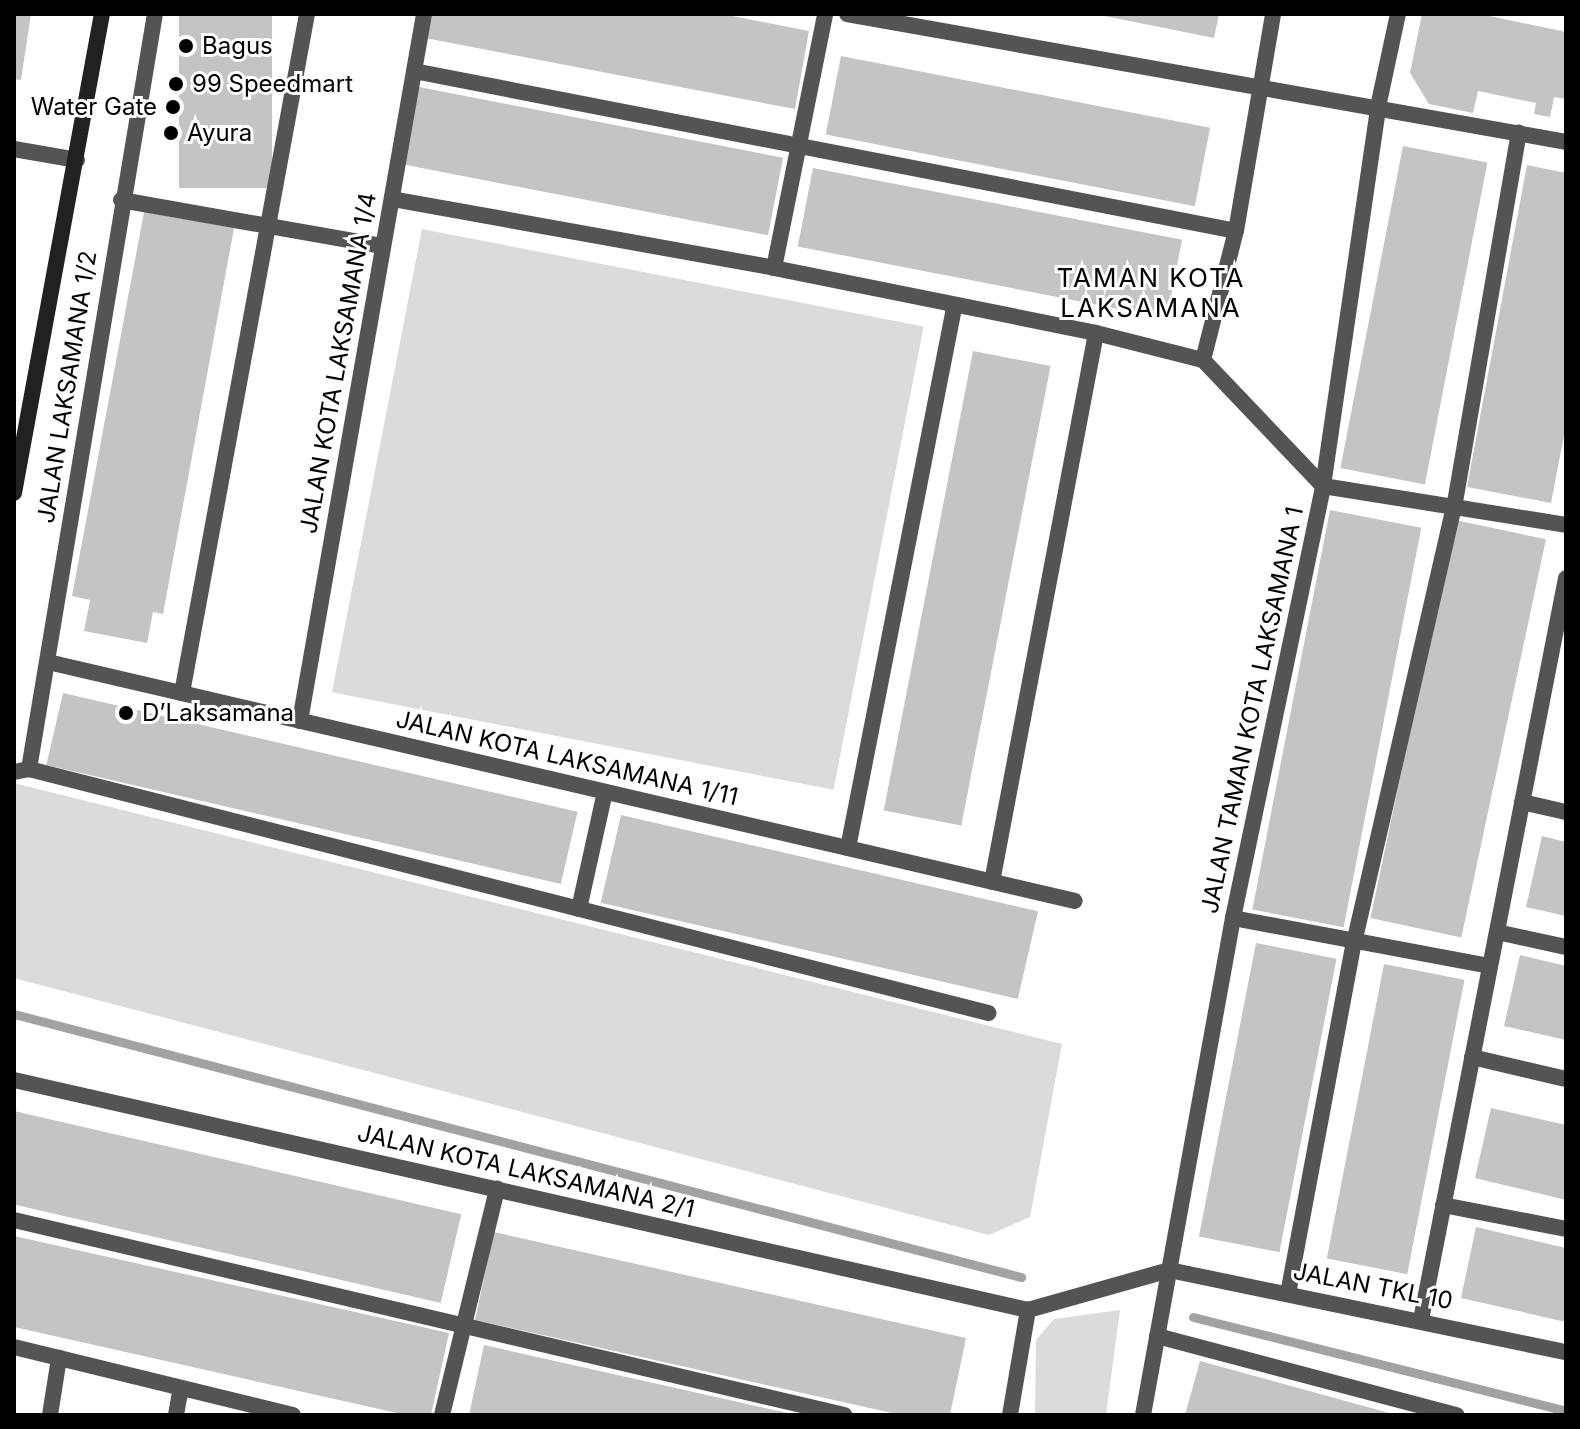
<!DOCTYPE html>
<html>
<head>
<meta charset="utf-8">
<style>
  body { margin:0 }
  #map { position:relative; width:1580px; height:1429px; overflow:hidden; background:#fff; font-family:Inter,sans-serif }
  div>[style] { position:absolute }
  .green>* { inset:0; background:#dbdbdb; transform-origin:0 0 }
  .stream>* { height:9px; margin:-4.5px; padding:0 4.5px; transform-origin:4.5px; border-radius:4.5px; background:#a2a2a2 }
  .building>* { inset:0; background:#c4c4c4; transform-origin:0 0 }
  .lane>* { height:16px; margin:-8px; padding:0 8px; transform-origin:8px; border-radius:8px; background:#545454 }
  .street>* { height:16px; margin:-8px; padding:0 8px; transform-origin:8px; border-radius:8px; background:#545454 }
  .secondary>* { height:16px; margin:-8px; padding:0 8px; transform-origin:8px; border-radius:8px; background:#212121 }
  .dots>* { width:22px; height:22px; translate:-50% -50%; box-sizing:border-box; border:4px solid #fff; border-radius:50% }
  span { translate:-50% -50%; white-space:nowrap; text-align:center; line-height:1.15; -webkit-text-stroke:6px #fff; paint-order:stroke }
  .poi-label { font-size:24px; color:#000 }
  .left { translate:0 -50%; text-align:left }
  .right { translate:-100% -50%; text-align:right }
  .street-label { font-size:24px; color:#000 }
  .neighbourhood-label { font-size:26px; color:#000; letter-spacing:2px }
  .frame { position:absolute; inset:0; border:16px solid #000; pointer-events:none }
</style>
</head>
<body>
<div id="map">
  <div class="green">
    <div style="left:422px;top:229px;width:511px;height:472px;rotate:11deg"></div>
    <div style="clip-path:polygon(14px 783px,1062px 1044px,1030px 1217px,989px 1235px,14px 978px)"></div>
    <div style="clip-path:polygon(1120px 1310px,1106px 1415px,1035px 1415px,1036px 1340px,1054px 1319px)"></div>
  </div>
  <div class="stream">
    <div style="left:14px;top:1014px;width:1041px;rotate:14.64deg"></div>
    <div style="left:1193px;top:1317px;width:385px;rotate:14.1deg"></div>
  </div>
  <div class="building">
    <div style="clip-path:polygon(14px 14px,31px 14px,21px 80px,14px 79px)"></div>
    <div style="left:179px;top:14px;width:93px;height:174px"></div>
    <div style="clip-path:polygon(430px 14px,722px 14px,809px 31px,795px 109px,425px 38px)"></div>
    <div style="clip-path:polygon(1095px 14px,1219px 14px,1214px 38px)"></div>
    <div style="clip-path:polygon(1422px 14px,1480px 14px,1566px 32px,1566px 99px,1554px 97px,1550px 117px,1534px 114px,1536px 103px,1478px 91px,1473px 113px,1429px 104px,1410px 73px)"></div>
    <div style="left:841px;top:56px;width:376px;height:80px;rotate:11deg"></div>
    <div style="left:414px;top:86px;width:376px;height:79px;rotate:11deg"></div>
    <div style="left:1403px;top:146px;width:86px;height:328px;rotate:11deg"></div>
    <div style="clip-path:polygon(1527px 165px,1566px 173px,1566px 425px,1551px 503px,1467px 487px)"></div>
    <div style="left:813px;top:168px;width:376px;height:80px;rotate:11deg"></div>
    <div style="clip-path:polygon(144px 212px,234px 228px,163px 614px,153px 612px,147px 643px,84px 631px,90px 600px,72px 596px)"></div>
    <div style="left:973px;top:351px;width:79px;height:468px;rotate:11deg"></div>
    <div style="left:1330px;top:510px;width:93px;height:407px;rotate:11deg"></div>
    <div style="left:1455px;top:520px;width:93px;height:407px;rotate:12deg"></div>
    <div style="left:63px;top:693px;width:528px;height:74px;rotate:13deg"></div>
    <div style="left:621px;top:815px;width:428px;height:90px;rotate:13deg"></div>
    <div style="clip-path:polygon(1542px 836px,1566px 842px,1566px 916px,1526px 907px)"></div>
    <div style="left:1256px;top:943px;width:82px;height:299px;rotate:11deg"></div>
    <div style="clip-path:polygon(1520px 955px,1566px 966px,1566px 1040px,1504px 1026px)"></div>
    <div style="left:1384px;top:964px;width:82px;height:300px;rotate:11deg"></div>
    <div style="clip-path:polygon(1491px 1108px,1566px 1125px,1566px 1200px,1475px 1178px)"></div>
    <div style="left:14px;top:1111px;width:459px;height:91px;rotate:13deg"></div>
    <div style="clip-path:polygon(1476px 1227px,1566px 1248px,1566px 1322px,1461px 1298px)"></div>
    <div style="clip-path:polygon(494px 1232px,966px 1338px,950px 1415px,901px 1415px,475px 1320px)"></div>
    <div style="clip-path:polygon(14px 1236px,449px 1333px,431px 1415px,406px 1415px,14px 1327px)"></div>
    <div style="clip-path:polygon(484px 1345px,792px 1414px,792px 1415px,469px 1415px)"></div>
    <div style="clip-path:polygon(1200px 1361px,1393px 1414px,1393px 1415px,1185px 1415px)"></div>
  </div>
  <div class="lane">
    <div style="left:414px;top:71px;width:837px;rotate:11.01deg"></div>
    <div style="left:121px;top:200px;width:266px;rotate:10deg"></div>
    <div style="left:774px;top:268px;width:259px;rotate:-78.6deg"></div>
    <div style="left:1203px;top:360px;width:174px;rotate:46.4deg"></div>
    <div style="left:1323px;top:486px;width:246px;rotate:9.1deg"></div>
    <div style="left:182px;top:693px;width:690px;rotate:-79.57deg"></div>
    <div style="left:29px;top:769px;width:990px;rotate:14.27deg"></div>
    <div style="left:992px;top:882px;width:559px;rotate:-79.27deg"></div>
    <div style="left:579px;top:909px;width:120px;rotate:-77.5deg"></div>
    <div style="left:1233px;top:918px;width:261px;rotate:10.6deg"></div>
    <div style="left:1497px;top:932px;width:71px;rotate:12.3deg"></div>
    <div style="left:1443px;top:1205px;width:125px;rotate:11deg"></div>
    <div style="left:14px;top:1220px;width:853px;rotate:13.22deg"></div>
    <div style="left:1288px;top:1294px;width:357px;rotate:-79.4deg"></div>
    <div style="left:1354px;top:943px;width:446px;rotate:-77.1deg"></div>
    <div style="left:1454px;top:508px;width:381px;rotate:-80.2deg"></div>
    <div style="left:1157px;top:1336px;width:310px;rotate:14.8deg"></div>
    <div style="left:50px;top:1415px;width:58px;rotate:-81deg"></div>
    <div style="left:442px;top:1415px;width:233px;rotate:-76.3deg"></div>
  </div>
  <div class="street">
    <div style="left:847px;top:14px;width:730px;rotate:10.09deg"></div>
    <div style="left:14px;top:149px;width:64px;rotate:9.9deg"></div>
    <div style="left:392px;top:199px;width:388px;rotate:10.2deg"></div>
    <div style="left:774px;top:268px;width:328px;rotate:11.4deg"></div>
    <div style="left:1096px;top:333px;width:110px;rotate:14.2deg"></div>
    <div style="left:1203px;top:360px;width:133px;rotate:-75.7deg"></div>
    <div style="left:1236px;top:231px;width:220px;rotate:-80.3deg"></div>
    <div style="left:48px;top:662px;width:1054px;rotate:13.1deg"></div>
    <div style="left:300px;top:721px;width:718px;rotate:-80.05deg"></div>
    <div style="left:14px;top:772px;width:15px;rotate:-11deg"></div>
    <div style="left:29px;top:769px;width:765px;rotate:-80.53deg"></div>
    <div style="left:1522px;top:802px;width:45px;rotate:12.8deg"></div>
    <div style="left:848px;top:848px;width:550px;rotate:-78.89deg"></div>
    <div style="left:1472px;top:1057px;width:97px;rotate:13.2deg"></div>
    <div style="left:14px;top:1080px;width:1040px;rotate:12.78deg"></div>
    <div style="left:1028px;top:1310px;width:147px;rotate:-15.8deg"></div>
    <div style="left:1169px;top:1270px;width:405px;rotate:11.7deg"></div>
    <div style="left:1421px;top:1320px;width:756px;rotate:-78.94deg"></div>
    <div style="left:14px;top:1347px;width:287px;rotate:13.7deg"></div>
    <div style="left:176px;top:1415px;width:27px;rotate:-80deg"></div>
    <div style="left:1010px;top:1415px;width:107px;rotate:-80.3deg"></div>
    <div style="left:1143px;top:1415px;width:505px;rotate:-79.74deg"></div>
    <div style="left:1233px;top:918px;width:441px;rotate:-78.2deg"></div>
    <div style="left:1323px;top:486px;width:383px;rotate:-81.7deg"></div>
    <div style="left:1378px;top:107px;width:95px;rotate:-77.9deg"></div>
  </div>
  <div class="secondary">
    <div style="left:14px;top:493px;width:487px;rotate:-79.6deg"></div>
  </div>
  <div class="dots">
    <div style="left:186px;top:46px;background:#000"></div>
    <div style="left:176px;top:84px;background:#000"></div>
    <div style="left:173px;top:107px;background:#000"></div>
    <div style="left:171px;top:133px;background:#000"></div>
    <div style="left:126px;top:713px;background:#000"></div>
  </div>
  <div class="poi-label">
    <span class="left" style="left:202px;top:46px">Bagus</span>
    <span class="left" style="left:192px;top:84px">99 Speedmart</span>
    <span class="right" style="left:157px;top:107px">Water Gate</span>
    <span class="left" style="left:187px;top:133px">Ayura</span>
    <span class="left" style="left:142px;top:713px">D’Laksamana</span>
  </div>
  <div class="street-label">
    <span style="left:338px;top:363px;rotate:-80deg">JALAN KOTA LAKSAMANA 1/4</span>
    <span style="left:67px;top:387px;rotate:-81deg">JALAN LAKSAMANA 1/2</span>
    <span style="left:1252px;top:710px;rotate:-78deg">JALAN TAMAN KOTA LAKSAMANA 1</span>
    <span style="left:567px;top:758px;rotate:13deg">JALAN KOTA LAKSAMANA 1/11</span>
    <span style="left:526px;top:1171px;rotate:13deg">JALAN KOTA LAKSAMANA 2/1</span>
    <span style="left:1373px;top:1286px;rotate:11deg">JALAN TKL 10</span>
  </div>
  <div class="neighbourhood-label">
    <span style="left:1151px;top:293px">TAMAN KOTA<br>LAKSAMANA</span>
  </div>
  <div class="frame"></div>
</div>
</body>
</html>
